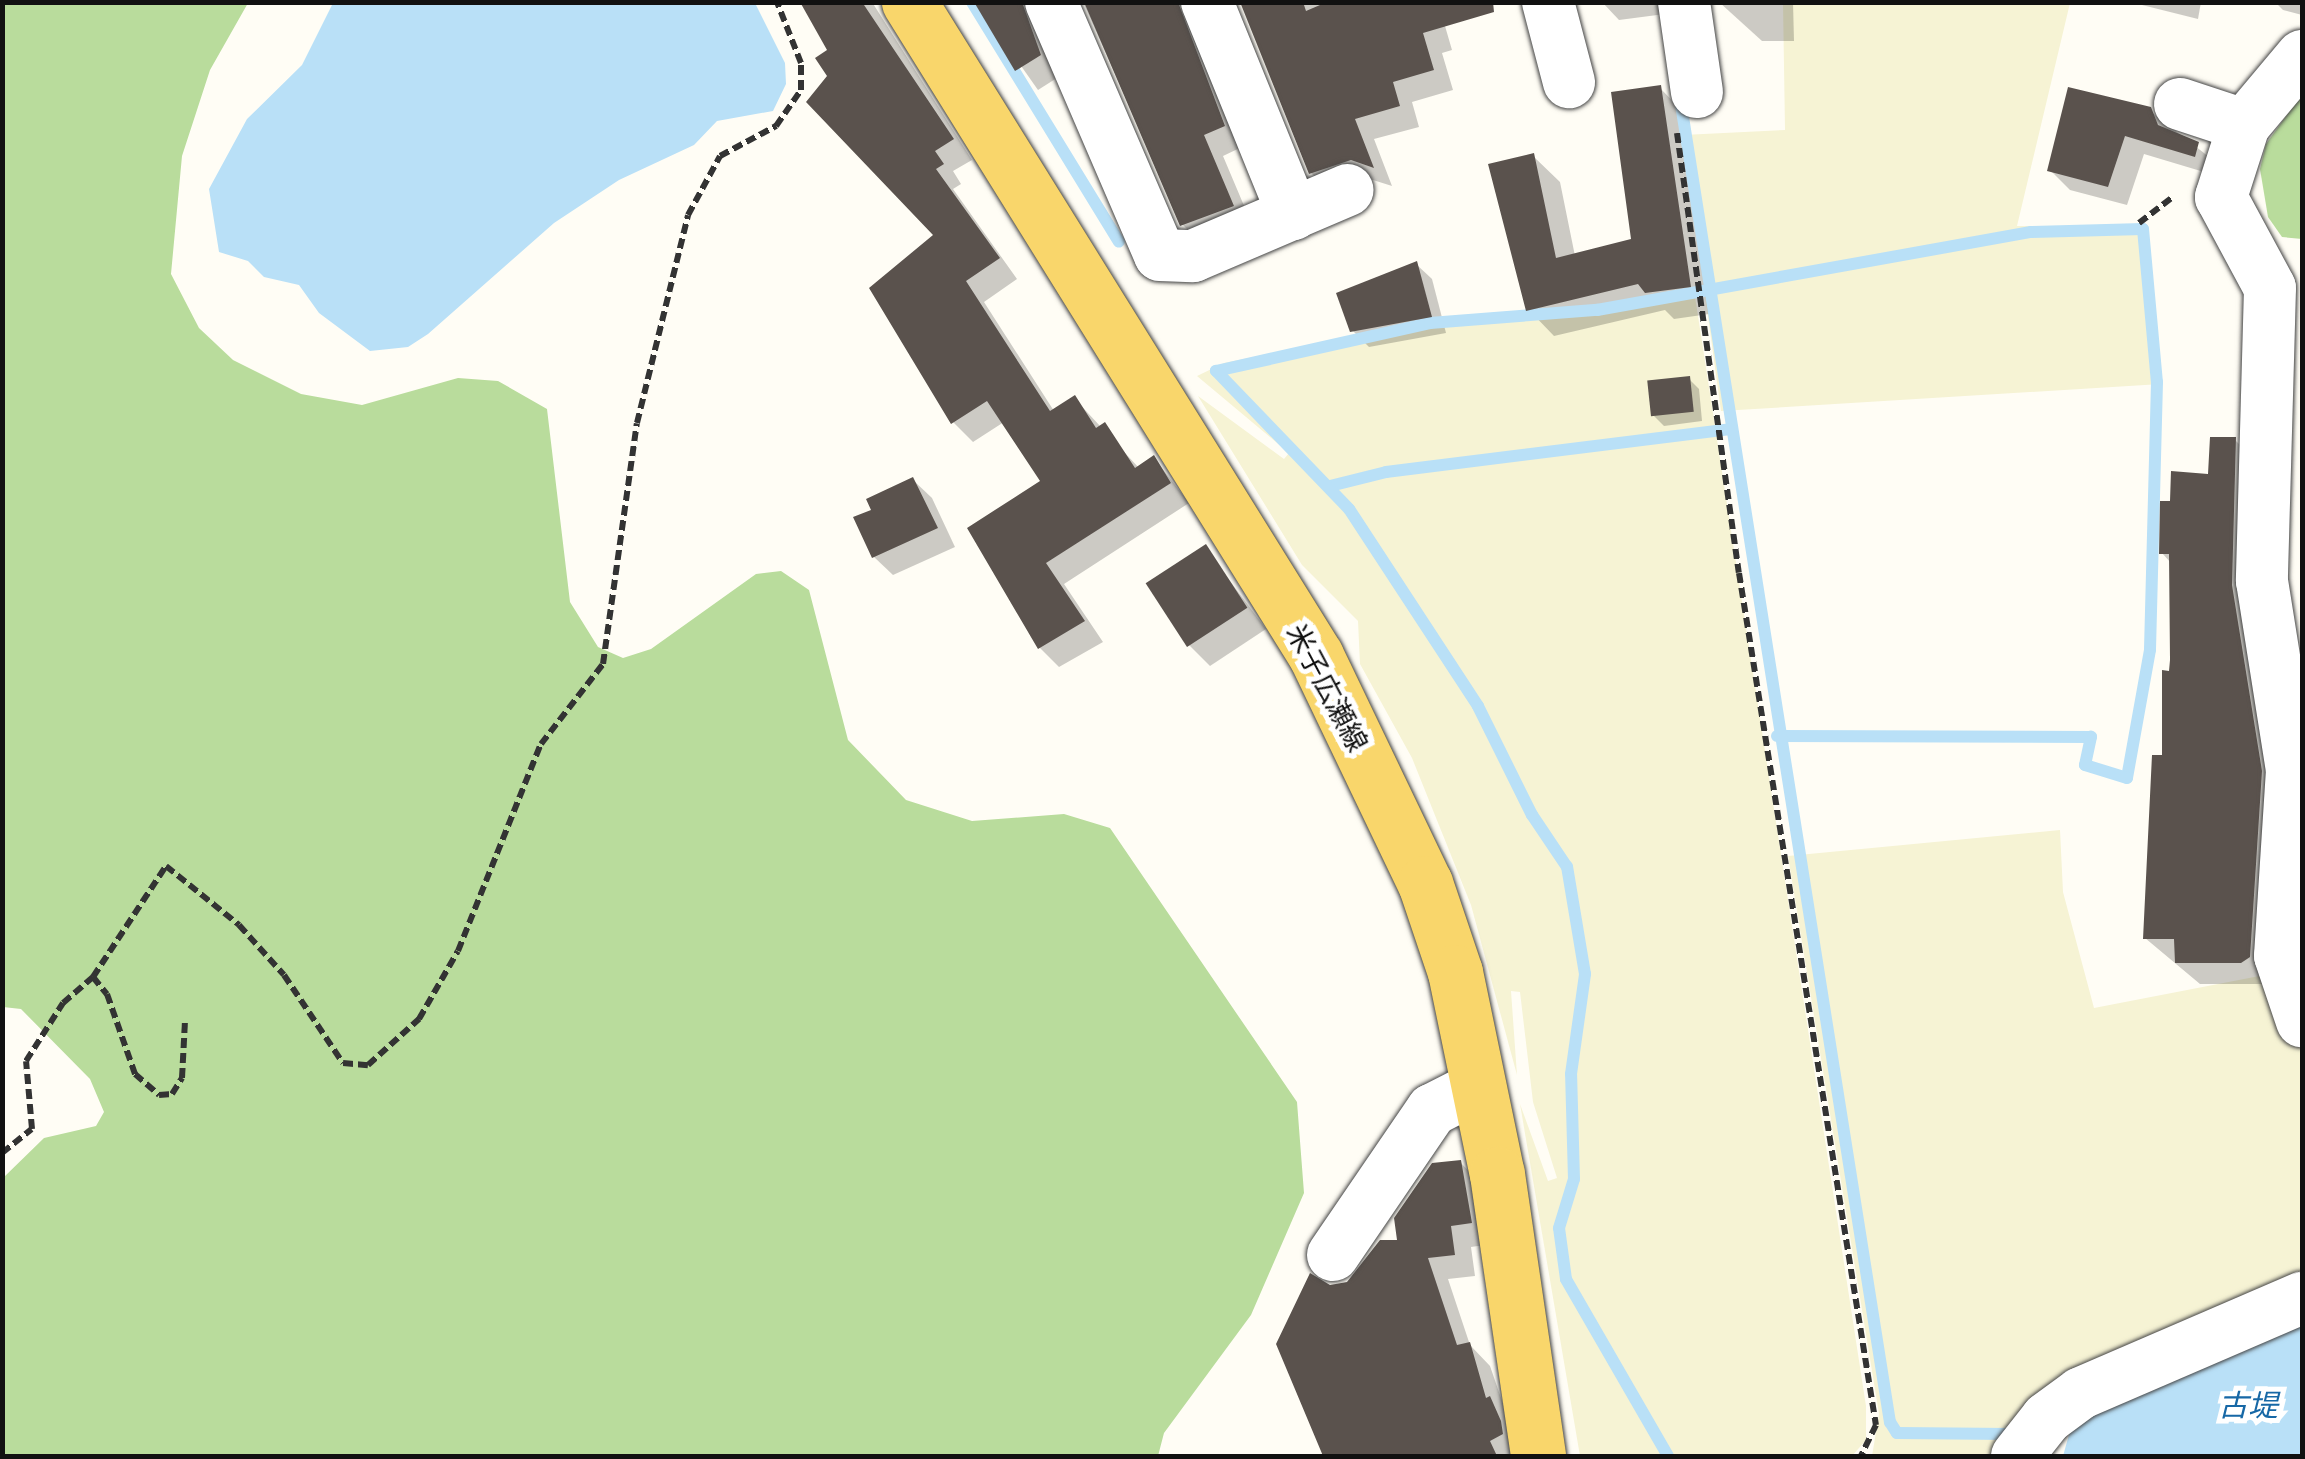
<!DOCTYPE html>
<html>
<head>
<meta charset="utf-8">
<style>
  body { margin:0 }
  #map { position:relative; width:2305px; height:1459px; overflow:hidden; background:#fffdf5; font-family:Literata,"Noto Sans JP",serif }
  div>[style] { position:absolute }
  .farmland>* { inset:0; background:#f6f3d4 }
  .forest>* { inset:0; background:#b9dc9c }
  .water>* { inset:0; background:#b9e0f7 }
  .shadow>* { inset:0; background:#0003 }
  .stream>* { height:12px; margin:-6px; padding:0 6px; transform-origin:6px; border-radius:6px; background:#b9e0f7 }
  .building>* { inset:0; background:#5a524d; transform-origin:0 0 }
  .path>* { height:6px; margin-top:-3px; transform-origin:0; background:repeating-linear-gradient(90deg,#333 0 10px,transparent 0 15px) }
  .roads { filter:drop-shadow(0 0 2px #444) drop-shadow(0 0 2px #444) }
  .minor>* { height:52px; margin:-26px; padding:0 26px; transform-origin:26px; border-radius:26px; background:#fff }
  .major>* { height:55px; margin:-27.5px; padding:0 27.5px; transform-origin:27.5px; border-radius:27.5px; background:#f9d66b }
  span { translate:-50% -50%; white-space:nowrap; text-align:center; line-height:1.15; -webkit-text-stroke:10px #fff; paint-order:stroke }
  .street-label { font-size:28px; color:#111 }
  .water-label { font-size:30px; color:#1768a6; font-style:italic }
  .frame { position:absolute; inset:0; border:5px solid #111; pointer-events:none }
</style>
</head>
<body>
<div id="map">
  <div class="farmland">
    <div style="clip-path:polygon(1783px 3px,2070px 3px,2017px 226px,2147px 226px,2161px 384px,1721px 411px,1683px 135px,1785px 130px)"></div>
    <div style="clip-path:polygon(1694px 290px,1866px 1406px,1866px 1440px,1852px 1456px,1580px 1456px,1520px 1104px,1548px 1181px,1557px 1178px,1533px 1102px,1520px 992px,1511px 991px,1517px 1075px,1471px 905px,1412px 758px,1360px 664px,1358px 621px,1302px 565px,1198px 396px,1284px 459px,1289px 453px,1197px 376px,1224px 363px,1432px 321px,1524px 317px)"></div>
    <div style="clip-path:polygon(2060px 830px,2063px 892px,2094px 1008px,2275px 973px,2302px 1046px,2302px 1286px,2003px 1456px,1872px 1456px,1879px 1414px,1788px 856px)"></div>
  </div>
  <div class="forest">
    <div style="clip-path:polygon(3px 2px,248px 3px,210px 70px,182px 156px,171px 274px,199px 328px,233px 360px,301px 394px,362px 405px,458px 378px,498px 381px,547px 409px,570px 602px,598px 647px,623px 658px,651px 649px,756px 574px,781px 571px,809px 590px,848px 740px,906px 800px,972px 821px,1064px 814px,1110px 828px,1297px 1102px,1304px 1193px,1251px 1315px,1164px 1433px,1158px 1456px,3px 1456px,3px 1178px,44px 1138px,96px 1126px,104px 1112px,90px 1079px,21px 1009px,3px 1007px)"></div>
    <div style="clip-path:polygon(2302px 94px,2302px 239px,2282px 237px,2268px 217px,2260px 169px,2266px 144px)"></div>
  </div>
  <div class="water">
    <div style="clip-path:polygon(333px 3px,755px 3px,785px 63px,786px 84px,773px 111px,717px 121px,694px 145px,619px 180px,554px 223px,428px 334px,408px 347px,370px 351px,319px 313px,299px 285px,264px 277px,248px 261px,219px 252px,209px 189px,247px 119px,302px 65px)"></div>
    <div style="clip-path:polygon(2302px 1323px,2302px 1456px,2063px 1456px,2072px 1424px)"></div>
  </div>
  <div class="shadow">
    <div style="clip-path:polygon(803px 2px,872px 2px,972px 160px,953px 171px,961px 184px,953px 189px,1017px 279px,984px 302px,1054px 411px,1074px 398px,1139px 468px,1154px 458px,1189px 503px,1064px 584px,1103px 642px,1059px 667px,1040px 648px,1043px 482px,1004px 422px,973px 442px,953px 422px,937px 235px,830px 76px,831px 51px)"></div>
    <div style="clip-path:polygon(976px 2px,1050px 2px,1060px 76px,1038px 90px)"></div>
    <div style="clip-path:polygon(1083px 2px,1206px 2px,1244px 146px,1223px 156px,1253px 227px,1203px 245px,1182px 224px)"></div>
    <div style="clip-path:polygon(1242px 2px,1438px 2px,1452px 50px,1442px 53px,1453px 90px,1412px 102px,1419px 127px,1374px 139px,1392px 186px,1373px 180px,1332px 193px,1311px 173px)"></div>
    <div style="clip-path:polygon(1602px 2px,1663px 2px,1665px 14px,1619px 20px)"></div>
    <div style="clip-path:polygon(1719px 2px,1793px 2px,1794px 41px,1762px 41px)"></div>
    <div style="clip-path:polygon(2130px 2px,2201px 2px,2198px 19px)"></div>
    <div style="clip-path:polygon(2275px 2px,2302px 2px,2302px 15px,2283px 10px)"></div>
    <div style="clip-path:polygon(1660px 88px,1686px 115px,1716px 313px,1674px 319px,1665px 310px,1554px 336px,1528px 309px,1533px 156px,1560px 182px,1575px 256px,1634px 241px)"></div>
    <div style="clip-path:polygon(2149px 110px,2218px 164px,2214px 175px,2144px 154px,2127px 205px,2070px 190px,2050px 170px)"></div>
    <div style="clip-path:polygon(1416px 264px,1432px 279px,1446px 333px,1369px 347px,1352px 330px)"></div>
    <div style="clip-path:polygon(1689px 379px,1699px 389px,1702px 421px,1664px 426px,1654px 416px)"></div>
    <div style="clip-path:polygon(2235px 440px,2258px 463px,2284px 796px,2265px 984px,2200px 984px,2145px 938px,2171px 674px,2171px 563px,2162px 553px,2172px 504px,2210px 477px)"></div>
    <div style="clip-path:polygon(913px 480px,932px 498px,955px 547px,893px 575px,874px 557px,874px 511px)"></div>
    <div style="clip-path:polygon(1205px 548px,1266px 629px,1210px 666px,1189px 645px)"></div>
    <div style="clip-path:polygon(1460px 1162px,1481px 1184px,1492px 1244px,1471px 1247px,1475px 1276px,1448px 1279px,1470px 1345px,1490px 1366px,1521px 1456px,1327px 1456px,1329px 1287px,1348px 1284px,1400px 1242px)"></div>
  </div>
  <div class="stream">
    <div style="left:972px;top:2px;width:281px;rotate:58.5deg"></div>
    <div style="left:1680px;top:98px;width:1341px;rotate:80.99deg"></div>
    <div style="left:1890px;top:1422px;width:13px;rotate:58deg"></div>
    <div style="left:1897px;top:1433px;width:113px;rotate:0.5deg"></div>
    <div style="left:1330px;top:486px;width:58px;rotate:-14deg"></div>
    <div style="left:1386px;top:472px;width:347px;rotate:-7.1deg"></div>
    <div style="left:1668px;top:1456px;width:204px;rotate:-120deg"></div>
    <div style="left:1566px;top:1279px;width:51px;rotate:-97.8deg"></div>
    <div style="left:1559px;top:1228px;width:51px;rotate:-73deg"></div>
    <div style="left:1574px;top:1179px;width:105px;rotate:-91.6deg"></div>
    <div style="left:1571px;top:1074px;width:101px;rotate:-82deg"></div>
    <div style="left:1585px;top:974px;width:109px;rotate:-99.5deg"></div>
    <div style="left:1567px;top:867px;width:63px;rotate:-123.9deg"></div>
    <div style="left:1532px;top:815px;width:122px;rotate:-116.4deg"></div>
    <div style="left:1478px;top:706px;width:235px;rotate:-123.2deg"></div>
    <div style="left:1349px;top:509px;width:192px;rotate:-133.9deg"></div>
    <div style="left:1216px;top:371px;width:219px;rotate:-12.6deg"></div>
    <div style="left:1430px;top:323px;width:168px;rotate:-4.5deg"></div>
    <div style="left:1597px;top:310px;width:441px;rotate:-10.2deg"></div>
    <div style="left:2031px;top:232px;width:112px;rotate:-1.5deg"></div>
    <div style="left:2143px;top:229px;width:154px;rotate:84.8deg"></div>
    <div style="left:2157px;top:382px;width:268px;rotate:91.5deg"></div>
    <div style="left:2150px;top:650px;width:130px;rotate:100.2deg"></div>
    <div style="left:2127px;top:778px;width:44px;rotate:-162.8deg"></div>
    <div style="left:2085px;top:765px;width:29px;rotate:-78deg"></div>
    <div style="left:2091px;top:737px;width:314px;rotate:-179.8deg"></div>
  </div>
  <div class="building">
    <div style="clip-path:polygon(800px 2px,862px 2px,954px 139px,935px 151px,944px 164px,936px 169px,1000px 258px,966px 281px,1050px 411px,1075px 395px,1096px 428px,1105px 422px,1135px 468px,1154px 455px,1171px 483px,1046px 563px,1085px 621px,1038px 649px,967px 528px,1040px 481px,987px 401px,951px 424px,869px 288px,933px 235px,806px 102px,827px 76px,815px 58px,827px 50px)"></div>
    <div style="clip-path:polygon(974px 2px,1022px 2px,1041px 55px,1015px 71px)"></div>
    <div style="clip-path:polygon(1084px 2px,1178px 2px,1225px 126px,1204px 135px,1234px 206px,1180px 226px)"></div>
    <div style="clip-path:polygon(1240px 2px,1303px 2px,1306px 11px,1327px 2px,1493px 2px,1494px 12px,1423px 33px,1434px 70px,1393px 82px,1400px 106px,1355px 119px,1374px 168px,1351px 160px,1309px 174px)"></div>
    <div style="clip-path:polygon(1661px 85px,1691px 287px,1645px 293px,1638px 284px,1526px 311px,1488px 164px,1534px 153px,1556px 258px,1631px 239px,1611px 92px)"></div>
    <div style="clip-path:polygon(2068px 87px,2151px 107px,2158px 125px,2199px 142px,2195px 157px,2125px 136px,2108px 187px,2047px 171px)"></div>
    <div style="clip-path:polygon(1417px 261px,1432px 317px,1350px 332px,1336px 293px)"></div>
    <div style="left:1690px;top:376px;width:36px;height:43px;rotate:84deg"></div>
    <div style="clip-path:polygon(2210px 437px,2236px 437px,2232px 585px,2262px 771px,2250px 957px,2241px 963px,2175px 963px,2174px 939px,2143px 939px,2152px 755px,2162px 755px,2162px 670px,2169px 671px,2170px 660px,2169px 554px,2159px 554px,2160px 501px,2170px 501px,2171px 471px,2208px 474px)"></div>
    <div style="clip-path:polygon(913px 477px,938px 528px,872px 558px,853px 517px,871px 510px,866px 499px)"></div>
    <div style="left:1206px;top:544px;width:76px;height:72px;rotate:57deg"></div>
    <div style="clip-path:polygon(1461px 1160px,1472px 1223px,1451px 1226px,1455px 1255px,1428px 1258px,1457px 1345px,1470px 1342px,1486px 1398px,1490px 1396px,1501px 1421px,1503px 1434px,1490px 1441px,1497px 1456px,1323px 1456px,1276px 1344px,1310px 1273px,1330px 1285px,1347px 1282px,1380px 1240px,1397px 1240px,1394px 1218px,1432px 1163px)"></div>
  </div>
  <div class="path">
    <div style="left:1677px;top:133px;width:444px;rotate:82deg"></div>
    <div style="left:1739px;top:573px;width:863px;rotate:80.87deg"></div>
    <div style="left:1876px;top:1425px;width:34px;rotate:116deg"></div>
    <div style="left:2139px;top:223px;width:44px;rotate:-37.6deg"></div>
    <div style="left:93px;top:977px;width:22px;rotate:51deg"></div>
    <div style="left:107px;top:994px;width:85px;rotate:70.7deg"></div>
    <div style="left:135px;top:1074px;width:32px;rotate:41deg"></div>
    <div style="left:159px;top:1095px;width:13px;rotate:-4deg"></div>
    <div style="left:172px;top:1094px;width:19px;rotate:-58deg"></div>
    <div style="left:182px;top:1078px;width:57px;rotate:-87deg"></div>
    <div style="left:2px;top:1153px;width:38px;rotate:-39deg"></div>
    <div style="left:32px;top:1129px;width:68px;rotate:-95deg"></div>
    <div style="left:26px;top:1061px;width:69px;rotate:-57.5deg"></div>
    <div style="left:63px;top:1003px;width:40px;rotate:-41deg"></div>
    <div style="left:93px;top:977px;width:133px;rotate:-56.7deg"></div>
    <div style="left:166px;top:866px;width:94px;rotate:38.9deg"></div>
    <div style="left:239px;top:925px;width:67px;rotate:48deg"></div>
    <div style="left:284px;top:975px;width:106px;rotate:56.2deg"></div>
    <div style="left:343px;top:1063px;width:25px;rotate:5deg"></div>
    <div style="left:368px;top:1065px;width:69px;rotate:-42deg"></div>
    <div style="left:419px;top:1019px;width:78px;rotate:-60.2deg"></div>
    <div style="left:458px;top:951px;width:223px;rotate:-68.2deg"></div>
    <div style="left:541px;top:744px;width:101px;rotate:-52.2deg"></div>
    <div style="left:603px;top:664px;width:243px;rotate:-82deg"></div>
    <div style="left:637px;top:423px;width:214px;rotate:-76.2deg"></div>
    <div style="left:688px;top:215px;width:67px;rotate:-61.5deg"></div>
    <div style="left:720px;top:156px;width:64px;rotate:-28.2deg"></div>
    <div style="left:776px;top:126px;width:44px;rotate:-55.2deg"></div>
    <div style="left:801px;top:90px;width:27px;rotate:-90deg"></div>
    <div style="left:801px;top:63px;width:66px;rotate:-111.5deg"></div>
  </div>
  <div class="roads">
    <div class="minor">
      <div style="left:1051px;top:2px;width:275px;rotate:66.7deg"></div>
      <div style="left:1160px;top:255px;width:33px;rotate:2deg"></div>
      <div style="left:1193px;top:256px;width:168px;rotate:-23.1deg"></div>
      <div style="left:1207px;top:2px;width:229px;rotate:67.9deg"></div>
      <div style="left:1548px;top:2px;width:83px;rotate:75.3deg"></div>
      <div style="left:1684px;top:2px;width:91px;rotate:81.8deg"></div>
      <div style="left:2302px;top:56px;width:90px;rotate:130deg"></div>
      <div style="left:2244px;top:125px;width:76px;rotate:107.7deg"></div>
      <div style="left:2221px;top:197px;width:103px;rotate:61.7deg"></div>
      <div style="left:2270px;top:288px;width:293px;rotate:91.6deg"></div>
      <div style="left:2262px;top:581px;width:191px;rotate:81deg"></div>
      <div style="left:2292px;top:770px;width:186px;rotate:93.7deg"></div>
      <div style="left:2280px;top:956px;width:69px;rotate:71.3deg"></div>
      <div style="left:2180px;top:104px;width:67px;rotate:18.2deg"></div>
      <div style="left:1333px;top:1255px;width:176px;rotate:-55.7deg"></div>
      <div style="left:1432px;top:1110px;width:53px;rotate:-27.1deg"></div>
      <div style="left:2017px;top:1456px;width:48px;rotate:-51.7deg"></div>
      <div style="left:2047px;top:1418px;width:42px;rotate:-36.3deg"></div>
      <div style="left:2081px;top:1393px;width:241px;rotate:-23.3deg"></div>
    </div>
    <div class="major">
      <div style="left:909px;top:2px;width:770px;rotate:58.1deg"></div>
      <div style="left:1316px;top:656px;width:252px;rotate:64.4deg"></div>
      <div style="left:1425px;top:883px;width:94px;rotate:71.4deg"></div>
      <div style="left:1455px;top:972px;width:206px;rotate:78.3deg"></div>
      <div style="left:1497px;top:1174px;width:285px;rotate:81.7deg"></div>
    </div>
  </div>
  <div class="street-label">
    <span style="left:1329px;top:687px;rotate:62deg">米子広瀬線</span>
  </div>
  <div class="water-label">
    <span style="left:2248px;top:1403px">古堤</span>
  </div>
  <div class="frame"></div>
</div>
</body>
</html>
